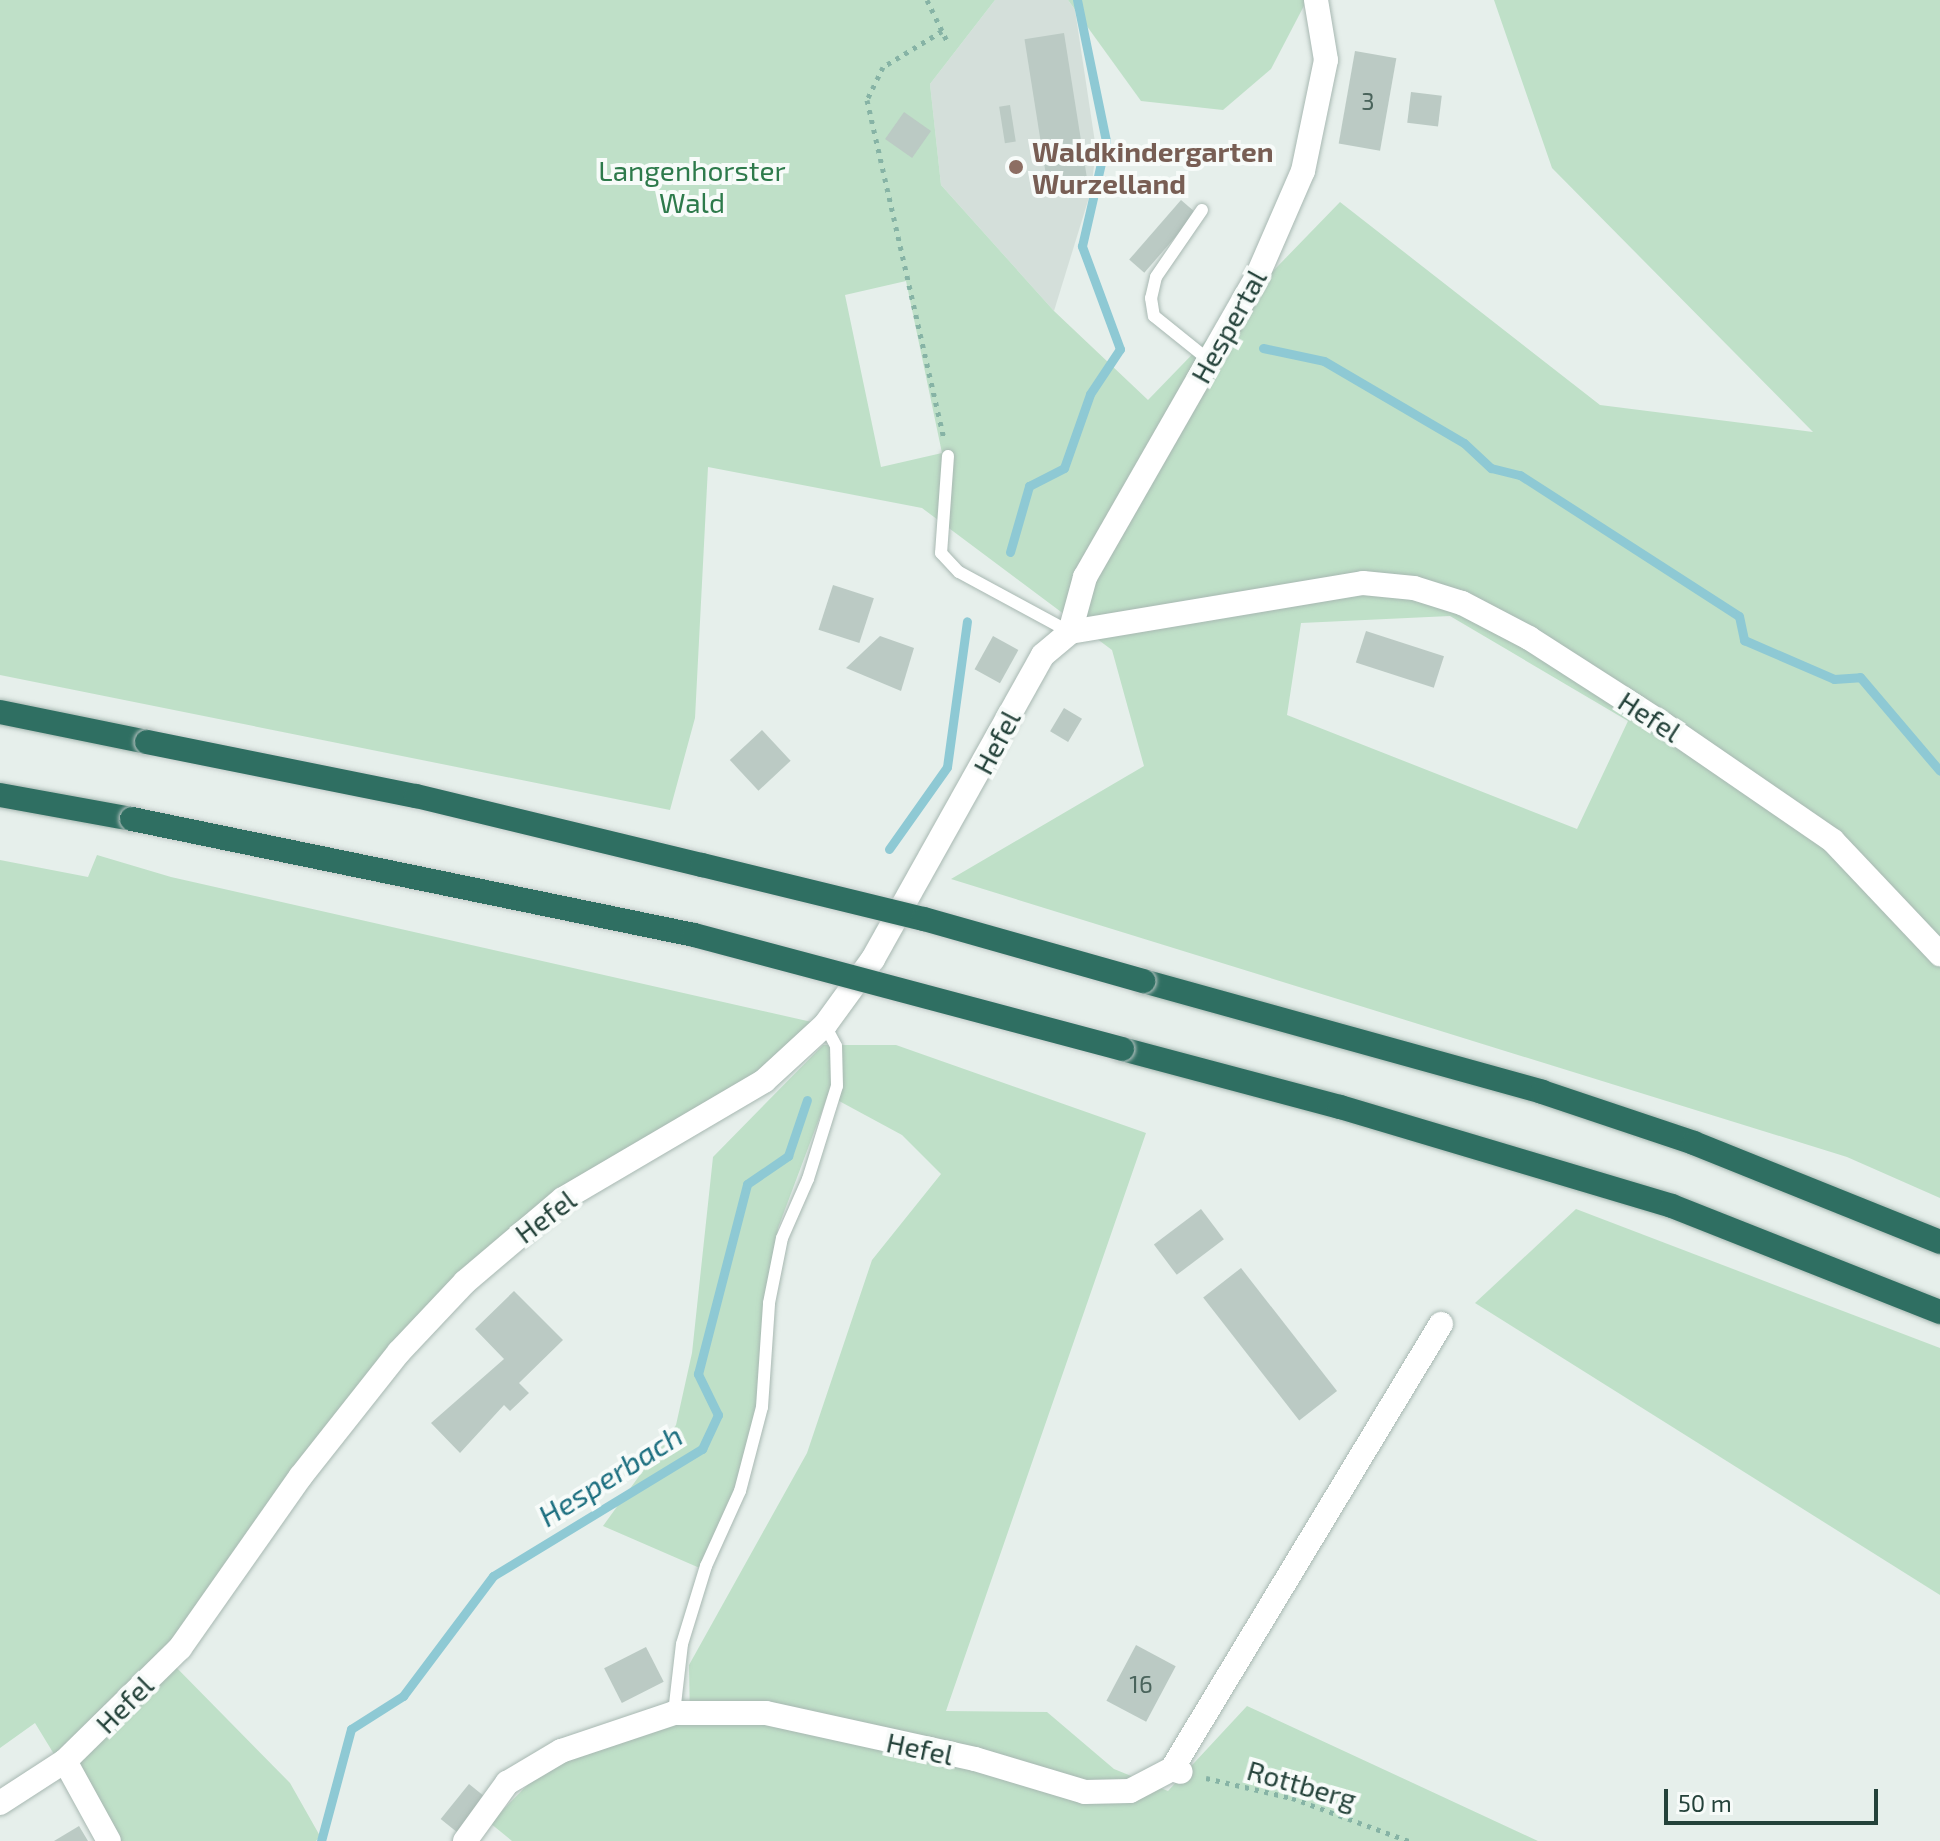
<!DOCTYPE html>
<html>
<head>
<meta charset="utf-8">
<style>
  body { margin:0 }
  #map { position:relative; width:1940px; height:1841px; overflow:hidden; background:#e6efeb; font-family:"Exo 2",sans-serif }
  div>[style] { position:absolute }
  .built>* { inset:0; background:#d4dfda }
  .green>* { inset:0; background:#bfe0c8 }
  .stream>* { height:9px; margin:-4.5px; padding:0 4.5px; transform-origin:4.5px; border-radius:4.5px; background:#8ec9d4 }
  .building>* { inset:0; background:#bbcac4; transform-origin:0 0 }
  .path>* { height:5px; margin-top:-2.5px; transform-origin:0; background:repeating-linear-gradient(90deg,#86b3a5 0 4px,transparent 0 10px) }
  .roads { filter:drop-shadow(0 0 2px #a8b8b2) drop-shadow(0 0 2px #a8b8b2) }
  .service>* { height:12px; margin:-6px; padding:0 6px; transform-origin:6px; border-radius:6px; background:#fff }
  .minor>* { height:24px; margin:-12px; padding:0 12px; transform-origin:12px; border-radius:12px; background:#fff }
  .tertiary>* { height:24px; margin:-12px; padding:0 12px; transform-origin:12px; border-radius:12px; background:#fff }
  .secondary>* { height:24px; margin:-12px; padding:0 12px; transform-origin:12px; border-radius:12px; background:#fff }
  .motorway>* { height:24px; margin:-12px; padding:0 12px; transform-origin:12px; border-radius:12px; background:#2f6f62 }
  .bridges { filter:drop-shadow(0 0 2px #c2cac8) drop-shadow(0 0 2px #c2cac8) }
  .motorway-bridge>* { height:24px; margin:-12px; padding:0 12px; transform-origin:12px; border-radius:12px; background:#2f6f62 }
  .dots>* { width:22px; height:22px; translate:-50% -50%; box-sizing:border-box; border:4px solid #f7fbf9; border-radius:50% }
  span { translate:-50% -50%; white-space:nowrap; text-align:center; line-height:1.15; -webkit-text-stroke:8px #f7fbf9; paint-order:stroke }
  .number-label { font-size:24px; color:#4a645c }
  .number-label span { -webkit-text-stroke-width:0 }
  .education-label { font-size:28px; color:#785e54; font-weight:700 }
  .left { translate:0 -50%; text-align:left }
  .park-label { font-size:28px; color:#2d7a4b }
  .street-label { font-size:28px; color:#24423a }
  .water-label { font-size:30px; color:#1c6f80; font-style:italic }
  .scale { position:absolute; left:1664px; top:1789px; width:214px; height:36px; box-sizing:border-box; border:4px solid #24423a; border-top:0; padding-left:10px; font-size:24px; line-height:28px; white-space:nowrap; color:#24423a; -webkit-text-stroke:6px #f7fbf9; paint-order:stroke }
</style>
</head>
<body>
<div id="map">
  <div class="built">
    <div style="clip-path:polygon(995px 0,1068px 0,1075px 10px,1096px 149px,1091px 191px,1054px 311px,941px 185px,930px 84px)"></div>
  </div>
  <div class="green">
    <div style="clip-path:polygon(evenodd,0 0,995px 0,930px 84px,941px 185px,1054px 311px,1148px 400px,1340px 202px,1600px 405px,1813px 432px,1552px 168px,1494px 0,1940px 0,1940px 1198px,1847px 1157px,951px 879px,1144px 766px,1112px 650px,922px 508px,708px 467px,695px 718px,670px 810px,0 675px,0 0,906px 281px,942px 453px,881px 467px,845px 295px,906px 281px,0 0,1450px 616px,1628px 721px,1577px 829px,1287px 715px,1301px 623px,1450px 616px)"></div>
    <div style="clip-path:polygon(1068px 0,1307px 0,1271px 69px,1223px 110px,1141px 101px)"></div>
    <div style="clip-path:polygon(97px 855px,171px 877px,825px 1025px,796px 1054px,563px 1199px,465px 1282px,169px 1660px,290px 1783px,320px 1836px,316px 1841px,107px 1841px,35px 1723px,0 1748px,0 860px,88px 877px)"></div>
    <div style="clip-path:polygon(823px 1045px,896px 1045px,1146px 1133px,946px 1711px,1047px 1712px,1114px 1769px,1168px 1791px,1247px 1706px,1538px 1841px,512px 1841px,490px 1823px,546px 1766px,690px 1719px,689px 1665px,807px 1453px,872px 1260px,941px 1174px,902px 1135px,828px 1095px,778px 1228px,758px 1401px,738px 1493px,702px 1569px,603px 1526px,676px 1425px,692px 1353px,713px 1157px)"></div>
    <div style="clip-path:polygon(1576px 1209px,1940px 1348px,1940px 1595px,1475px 1303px)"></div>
  </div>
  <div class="stream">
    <div style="left:1263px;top:348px;width:62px;rotate:12deg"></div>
    <div style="left:1324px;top:361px;width:162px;rotate:30.4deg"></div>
    <div style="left:1464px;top:443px;width:37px;rotate:43deg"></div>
    <div style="left:1491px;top:468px;width:30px;rotate:14deg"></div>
    <div style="left:1520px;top:475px;width:260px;rotate:32.8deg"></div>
    <div style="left:1739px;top:616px;width:25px;rotate:78deg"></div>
    <div style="left:1744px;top:640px;width:98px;rotate:23.4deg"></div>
    <div style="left:1834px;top:679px;width:26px;rotate:-4deg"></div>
    <div style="left:1860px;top:677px;width:123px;rotate:49.6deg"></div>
    <div style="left:1010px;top:552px;width:69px;rotate:-73.9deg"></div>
    <div style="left:1029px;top:486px;width:39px;rotate:-27deg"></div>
    <div style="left:1064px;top:468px;width:78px;rotate:-70.6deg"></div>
    <div style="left:1090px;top:394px;width:54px;rotate:-56.3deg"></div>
    <div style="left:1120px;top:349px;width:110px;rotate:-110.3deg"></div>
    <div style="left:1082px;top:246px;width:108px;rotate:-77.1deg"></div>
    <div style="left:1106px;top:141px;width:144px;rotate:-101.6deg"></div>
    <div style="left:889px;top:849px;width:100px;rotate:-54.7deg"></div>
    <div style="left:947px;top:767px;width:147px;rotate:-82.2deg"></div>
    <div style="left:321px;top:1841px;width:116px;rotate:-75deg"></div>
    <div style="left:351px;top:1729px;width:62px;rotate:-32.4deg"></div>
    <div style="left:403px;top:1696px;width:150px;rotate:-53.1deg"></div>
    <div style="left:493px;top:1576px;width:245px;rotate:-31.3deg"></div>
    <div style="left:702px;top:1449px;width:38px;rotate:-65deg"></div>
    <div style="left:718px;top:1415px;width:46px;rotate:-116deg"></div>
    <div style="left:698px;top:1374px;width:196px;rotate:-75.5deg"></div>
    <div style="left:747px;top:1184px;width:50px;rotate:-34.3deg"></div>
    <div style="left:788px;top:1156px;width:59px;rotate:-71.3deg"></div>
  </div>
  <div class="building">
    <div style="left:1064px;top:33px;width:151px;height:40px;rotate:81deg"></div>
    <div style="left:1355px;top:51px;width:42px;height:94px;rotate:10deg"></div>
    <div style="left:1411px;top:92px;width:31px;height:31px;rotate:7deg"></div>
    <div style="left:1010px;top:105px;width:37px;height:11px;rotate:81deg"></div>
    <div style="left:904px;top:112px;width:33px;height:33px;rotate:35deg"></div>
    <div style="left:1181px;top:200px;width:20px;height:79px;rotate:41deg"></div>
    <div style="left:833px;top:585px;width:43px;height:47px;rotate:18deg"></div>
    <div style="left:1366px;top:631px;width:82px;height:33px;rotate:18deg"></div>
    <div style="clip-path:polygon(880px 636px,914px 648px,901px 691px,846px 668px)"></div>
    <div style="left:993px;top:636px;width:29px;height:38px;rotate:29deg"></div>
    <div style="left:1064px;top:708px;width:21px;height:27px;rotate:31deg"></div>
    <div style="left:762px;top:730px;width:42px;height:44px;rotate:47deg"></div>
    <div style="left:1201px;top:1209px;width:38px;height:59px;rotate:53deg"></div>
    <div style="left:1241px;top:1268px;width:156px;height:48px;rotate:52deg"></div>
    <div style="clip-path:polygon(514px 1291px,563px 1340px,519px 1383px,529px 1393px,510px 1411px,504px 1405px,460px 1453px,431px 1423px,504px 1359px,475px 1329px)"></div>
    <div style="left:1136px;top:1645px;width:45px;height:63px;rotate:28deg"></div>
    <div style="left:646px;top:1647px;width:39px;height:47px;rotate:63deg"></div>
    <div style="left:469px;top:1784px;width:22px;height:45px;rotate:39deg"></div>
    <div style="clip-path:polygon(79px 1826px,88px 1841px,54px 1841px)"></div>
  </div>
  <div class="path">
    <div style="left:927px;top:0;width:48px;rotate:64deg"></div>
    <div style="left:942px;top:31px;width:69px;rotate:148.6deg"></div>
    <div style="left:883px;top:67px;width:37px;rotate:116deg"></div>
    <div style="left:867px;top:100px;width:349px;rotate:77.2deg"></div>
    <div style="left:1206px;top:1778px;width:88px;rotate:13.1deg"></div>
    <div style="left:1292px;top:1798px;width:125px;rotate:20.2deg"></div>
  </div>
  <div class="roads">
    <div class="service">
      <div style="left:1202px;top:210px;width:81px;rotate:124.5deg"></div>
      <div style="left:1156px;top:277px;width:22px;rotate:103deg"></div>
      <div style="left:1151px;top:298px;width:18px;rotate:81deg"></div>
      <div style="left:1154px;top:316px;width:72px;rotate:38.8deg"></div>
      <div style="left:948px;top:456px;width:97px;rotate:94.1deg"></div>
      <div style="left:941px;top:553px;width:26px;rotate:47deg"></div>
      <div style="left:959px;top:572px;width:126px;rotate:28.4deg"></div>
      <div style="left:674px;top:1713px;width:69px;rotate:-83.4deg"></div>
      <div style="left:682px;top:1644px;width:82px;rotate:-72.9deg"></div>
      <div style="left:706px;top:1566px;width:82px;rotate:-65.6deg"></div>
      <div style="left:740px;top:1491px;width:87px;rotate:-75.3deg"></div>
      <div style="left:762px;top:1407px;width:104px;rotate:-86.1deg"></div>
      <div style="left:769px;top:1303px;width:66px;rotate:-78.7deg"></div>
      <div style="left:782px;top:1238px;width:64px;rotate:-66.2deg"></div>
      <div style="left:808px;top:1179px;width:97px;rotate:-72.7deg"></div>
      <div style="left:837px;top:1086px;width:40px;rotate:-91.4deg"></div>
      <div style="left:836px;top:1046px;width:24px;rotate:-118deg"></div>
    </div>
    <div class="minor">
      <div style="left:65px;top:1761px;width:91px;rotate:61.2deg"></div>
      <div style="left:1172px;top:1769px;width:520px;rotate:-58.85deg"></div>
      <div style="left:465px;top:1841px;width:72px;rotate:-54.1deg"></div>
      <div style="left:507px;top:1783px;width:63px;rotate:-30.7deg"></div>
      <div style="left:561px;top:1751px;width:119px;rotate:-18.6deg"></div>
      <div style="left:674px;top:1713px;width:92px"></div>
      <div style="left:766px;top:1713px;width:214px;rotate:12.4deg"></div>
      <div style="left:975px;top:1759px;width:115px;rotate:16.7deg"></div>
      <div style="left:1085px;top:1792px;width:45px;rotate:-1.3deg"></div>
      <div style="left:1130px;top:1791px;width:47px;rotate:-27.6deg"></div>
      <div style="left:1172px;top:1769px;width:9px;rotate:18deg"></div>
    </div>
    <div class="tertiary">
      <div style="left:1070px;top:632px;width:297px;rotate:-9.5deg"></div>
      <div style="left:1363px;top:583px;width:51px;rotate:5.6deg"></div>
      <div style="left:1414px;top:588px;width:50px;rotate:17.4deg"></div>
      <div style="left:1462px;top:603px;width:76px;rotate:27.6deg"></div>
      <div style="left:1529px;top:638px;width:159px;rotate:32.7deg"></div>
      <div style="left:1663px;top:724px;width:206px;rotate:34.5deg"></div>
      <div style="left:1833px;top:841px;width:156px;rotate:46.6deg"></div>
    </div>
    <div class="secondary">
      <div style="left:0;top:1803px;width:77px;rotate:-32.9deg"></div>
      <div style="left:65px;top:1761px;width:161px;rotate:-44.5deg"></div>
      <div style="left:180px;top:1648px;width:210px;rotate:-54.9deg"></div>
      <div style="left:301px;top:1476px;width:158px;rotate:-51.7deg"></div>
      <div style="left:399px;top:1352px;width:96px;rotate:-46.7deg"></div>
      <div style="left:465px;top:1282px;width:128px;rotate:-40.3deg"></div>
      <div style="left:563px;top:1199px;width:233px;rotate:-30.4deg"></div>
      <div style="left:764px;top:1081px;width:83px;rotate:-42.6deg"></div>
      <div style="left:825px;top:1025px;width:82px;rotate:-54deg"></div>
      <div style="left:873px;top:959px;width:348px;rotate:-60.8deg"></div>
      <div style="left:1043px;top:655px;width:35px;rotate:-40deg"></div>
      <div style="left:1070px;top:632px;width:57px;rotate:-74.7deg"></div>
      <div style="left:1085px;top:577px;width:344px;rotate:-60.2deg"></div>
      <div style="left:1256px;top:279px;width:118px;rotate:-66.5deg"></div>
      <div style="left:1303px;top:171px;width:113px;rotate:-78.3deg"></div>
      <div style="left:1326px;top:60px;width:61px;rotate:-99.5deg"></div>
    </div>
    <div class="motorway">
      <div style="left:0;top:712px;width:150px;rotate:11.5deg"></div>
      <div style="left:0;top:795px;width:134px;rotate:10.3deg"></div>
      <div style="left:1143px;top:981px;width:414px;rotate:15.5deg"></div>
      <div style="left:1542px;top:1092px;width:160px;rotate:18.5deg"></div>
      <div style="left:1694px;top:1143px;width:265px;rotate:21.9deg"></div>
      <div style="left:1122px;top:1049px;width:226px;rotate:14.9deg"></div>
      <div style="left:1340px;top:1107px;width:346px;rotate:16.6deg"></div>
      <div style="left:1672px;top:1206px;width:288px;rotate:21.6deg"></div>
    </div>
  </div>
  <div class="bridges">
    <div class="motorway-bridge">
      <div style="left:147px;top:742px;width:274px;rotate:11.4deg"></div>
      <div style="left:416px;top:796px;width:294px;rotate:13.6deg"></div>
      <div style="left:702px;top:865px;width:228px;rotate:13.7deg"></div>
      <div style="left:924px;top:919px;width:228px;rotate:15.8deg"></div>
      <div style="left:132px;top:819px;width:574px;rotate:11.66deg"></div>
      <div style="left:694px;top:935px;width:443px;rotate:14.9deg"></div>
    </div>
  </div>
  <div class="dots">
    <div style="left:1016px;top:167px;background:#8d6e63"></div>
  </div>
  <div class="number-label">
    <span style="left:1368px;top:101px">3</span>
    <span style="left:1141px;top:1684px">16</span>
  </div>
  <div class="education-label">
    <span class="left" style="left:1032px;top:167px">Waldkindergarten<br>Wurzelland</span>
  </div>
  <div class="park-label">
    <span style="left:692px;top:186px">Langenhorster<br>Wald</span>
  </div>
  <div class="street-label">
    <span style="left:1228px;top:326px;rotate:-61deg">Hespertal</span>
    <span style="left:1650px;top:716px;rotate:33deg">Hefel</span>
    <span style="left:996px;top:742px;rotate:-62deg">Hefel</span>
    <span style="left:545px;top:1216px;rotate:-37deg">Hefel</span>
    <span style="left:124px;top:1704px;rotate:-45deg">Hefel</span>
    <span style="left:920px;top:1748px;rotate:12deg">Hefel</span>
    <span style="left:1302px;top:1784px;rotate:16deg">Rottberg</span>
  </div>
  <div class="water-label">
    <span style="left:610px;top:1475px;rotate:-32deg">Hesperbach</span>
  </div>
  <div class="scale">50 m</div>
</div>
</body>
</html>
